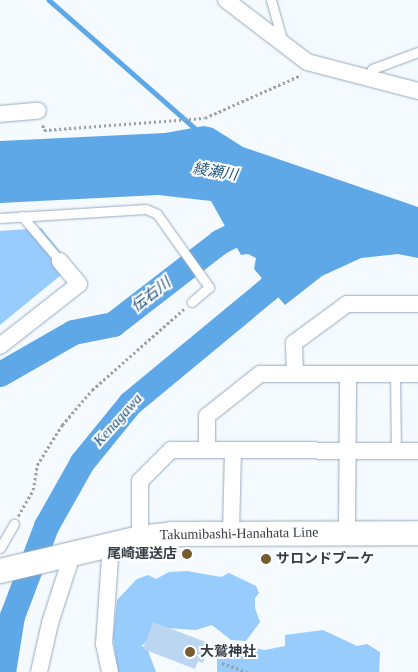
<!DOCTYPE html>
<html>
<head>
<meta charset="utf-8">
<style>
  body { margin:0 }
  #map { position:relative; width:418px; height:672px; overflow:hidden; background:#f5fafe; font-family:"Times New Roman","Noto Sans JP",serif }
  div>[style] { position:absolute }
  .green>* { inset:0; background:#97ccfc }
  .water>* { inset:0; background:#5fa8e8 }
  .stream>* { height:4.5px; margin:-2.25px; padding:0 2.25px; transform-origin:2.25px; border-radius:2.25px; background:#5fa8e8 }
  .river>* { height:25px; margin:-12.5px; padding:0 12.5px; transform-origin:12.5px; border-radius:12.5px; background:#5fa8e8 }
  .building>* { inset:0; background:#bad6f1 }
  .path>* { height:2.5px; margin-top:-1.25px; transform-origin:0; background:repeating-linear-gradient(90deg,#9aa1a7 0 2.5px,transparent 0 5px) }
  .roads { filter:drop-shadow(0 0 1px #95aabe) drop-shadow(0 0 1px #95aabe) }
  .lane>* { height:9px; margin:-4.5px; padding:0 4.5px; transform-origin:4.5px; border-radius:4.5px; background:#fff }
  .street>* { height:16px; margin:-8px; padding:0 8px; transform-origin:8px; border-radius:8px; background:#fff }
  .secondary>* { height:24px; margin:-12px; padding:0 12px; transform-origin:12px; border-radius:12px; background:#fff }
  .dots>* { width:14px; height:14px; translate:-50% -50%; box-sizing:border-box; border:2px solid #fff; border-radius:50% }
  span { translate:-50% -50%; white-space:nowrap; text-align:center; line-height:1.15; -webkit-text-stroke:4px #fff; paint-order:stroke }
  .street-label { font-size:14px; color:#343d46 }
  .poi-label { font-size:14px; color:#343d46; font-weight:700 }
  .right { translate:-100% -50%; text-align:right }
  .left { translate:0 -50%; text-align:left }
  .water-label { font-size:15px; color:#1e527d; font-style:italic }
</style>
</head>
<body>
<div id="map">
  <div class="green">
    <div style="clip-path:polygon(41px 228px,72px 266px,0 325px,0 231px)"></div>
    <div style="clip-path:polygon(187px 571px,221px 577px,229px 573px,256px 586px,259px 593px,255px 598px,255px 608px,260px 622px,246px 641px,231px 640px,212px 625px,196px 630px,166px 628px,141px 646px,147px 648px,156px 672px,117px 672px,113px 636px,117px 600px,137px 579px,148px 575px,156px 579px,169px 572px)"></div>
    <div style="clip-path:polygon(323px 630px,357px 646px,367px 644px,380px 652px,379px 672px,217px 672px,217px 657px,221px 651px,243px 646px,265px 650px,285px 646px,285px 635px)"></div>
  </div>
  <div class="water">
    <div style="clip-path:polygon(204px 126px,213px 128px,243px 147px,418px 207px,418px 258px,398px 254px,361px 258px,322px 276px,285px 305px,254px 269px,256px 258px,248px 254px,241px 255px,211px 201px,158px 195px,0 203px,0 141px,165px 133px)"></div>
  </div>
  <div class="stream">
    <div style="left:49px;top:0;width:198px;rotate:41.3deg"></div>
  </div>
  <div class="river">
    <div style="left:0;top:374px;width:84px;rotate:-29.9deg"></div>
    <div style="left:73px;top:332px;width:41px;rotate:-11.3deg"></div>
    <div style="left:113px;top:324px;width:134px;rotate:-37.7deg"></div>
    <div style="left:219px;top:242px;width:46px;rotate:-27.1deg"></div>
    <div style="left:3px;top:672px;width:57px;rotate:-80.9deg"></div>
    <div style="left:12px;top:616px;width:96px;rotate:-69.3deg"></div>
    <div style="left:46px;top:526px;width:73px;rotate:-60.6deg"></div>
    <div style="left:82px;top:462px;width:76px;rotate:-50.9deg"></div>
    <div style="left:130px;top:403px;width:182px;rotate:-39.6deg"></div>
    <div style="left:270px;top:287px;width:33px;rotate:-33deg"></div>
  </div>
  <div class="building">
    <div style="clip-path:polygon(153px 622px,206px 642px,203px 649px,207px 651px,203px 663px,198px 661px,195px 669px,143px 649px)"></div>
  </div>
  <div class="path">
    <div style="left:43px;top:125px;width:5px;rotate:79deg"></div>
    <div style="left:44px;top:130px;width:161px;rotate:-4.3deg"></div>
    <div style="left:205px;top:118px;width:105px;rotate:-24.1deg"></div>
    <div style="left:18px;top:516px;width:30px;rotate:-60deg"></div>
    <div style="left:33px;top:490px;width:25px;rotate:-81deg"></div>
    <div style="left:37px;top:465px;width:47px;rotate:-58deg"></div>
    <div style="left:62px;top:425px;width:46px;rotate:-49.4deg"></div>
    <div style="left:92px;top:390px;width:124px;rotate:-41.4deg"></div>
    <div style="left:222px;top:663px;width:27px;rotate:20deg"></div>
  </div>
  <div class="roads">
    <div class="lane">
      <div style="left:271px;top:0;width:45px;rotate:74.4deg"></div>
      <div style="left:370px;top:78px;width:9px;rotate:-77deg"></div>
      <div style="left:372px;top:69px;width:49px;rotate:-20.3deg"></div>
      <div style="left:22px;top:216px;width:59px;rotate:49.8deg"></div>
      <div style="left:0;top:218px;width:146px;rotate:-3.5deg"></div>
      <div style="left:146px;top:209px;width:12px;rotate:24deg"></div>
      <div style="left:157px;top:214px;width:90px;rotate:54.5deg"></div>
      <div style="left:209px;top:287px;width:23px;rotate:139deg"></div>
      <div style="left:395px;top:374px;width:77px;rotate:89.3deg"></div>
      <div style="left:0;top:548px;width:28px;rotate:-60deg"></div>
    </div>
    <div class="street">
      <div style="left:226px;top:0;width:102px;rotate:37.4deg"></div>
      <div style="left:307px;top:62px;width:115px;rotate:14.6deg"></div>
      <div style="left:0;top:114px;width:38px;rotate:-5deg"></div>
      <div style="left:0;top:346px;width:100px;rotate:-38.1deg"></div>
      <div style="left:79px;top:284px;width:30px;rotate:-130deg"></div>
      <div style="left:295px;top:374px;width:31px;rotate:-92deg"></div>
      <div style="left:294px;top:343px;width:66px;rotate:-36.3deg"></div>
      <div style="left:347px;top:304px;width:71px"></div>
      <div style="left:207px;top:449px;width:33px;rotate:-90deg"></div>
      <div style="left:207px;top:416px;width:68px;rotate:-38.4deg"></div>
      <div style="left:260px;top:374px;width:158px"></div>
      <div style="left:347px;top:531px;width:156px;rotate:-89.6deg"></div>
      <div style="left:231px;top:532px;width:82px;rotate:-88.6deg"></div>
      <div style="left:140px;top:538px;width:57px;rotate:-90deg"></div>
      <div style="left:140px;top:481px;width:44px;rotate:-45deg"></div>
      <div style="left:171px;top:450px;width:247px;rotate:0.2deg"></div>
      <div style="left:39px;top:672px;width:50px;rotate:-77.3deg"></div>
      <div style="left:50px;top:623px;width:71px;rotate:-72.1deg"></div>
      <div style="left:110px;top:672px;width:29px;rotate:-102deg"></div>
      <div style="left:104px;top:644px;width:99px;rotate:-86deg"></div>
    </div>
    <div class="secondary">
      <div style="left:0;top:571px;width:144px;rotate:-13.3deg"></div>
      <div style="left:140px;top:538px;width:32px;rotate:-7deg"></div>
      <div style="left:172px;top:534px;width:246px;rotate:-0.2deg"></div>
    </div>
  </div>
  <div class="dots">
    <div style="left:187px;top:554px;background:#755b2d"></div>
    <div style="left:266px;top:559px;background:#755b2d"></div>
    <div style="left:190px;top:652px;background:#755b2d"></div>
  </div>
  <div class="street-label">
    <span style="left:239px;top:534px;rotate:-1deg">Takumibashi-Hanahata Line</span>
  </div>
  <div class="poi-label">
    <span class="right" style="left:177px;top:554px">尾崎運送店</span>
    <span class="left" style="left:276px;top:559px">サロンドブーケ</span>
    <span class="left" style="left:200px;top:652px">大鷲神社</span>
  </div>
  <div class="water-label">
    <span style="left:215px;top:172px;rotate:9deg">綾瀬川</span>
    <span style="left:151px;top:295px;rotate:-38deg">伝右川</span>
    <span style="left:118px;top:420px;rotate:-48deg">Kenagawa</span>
  </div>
</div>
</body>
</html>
